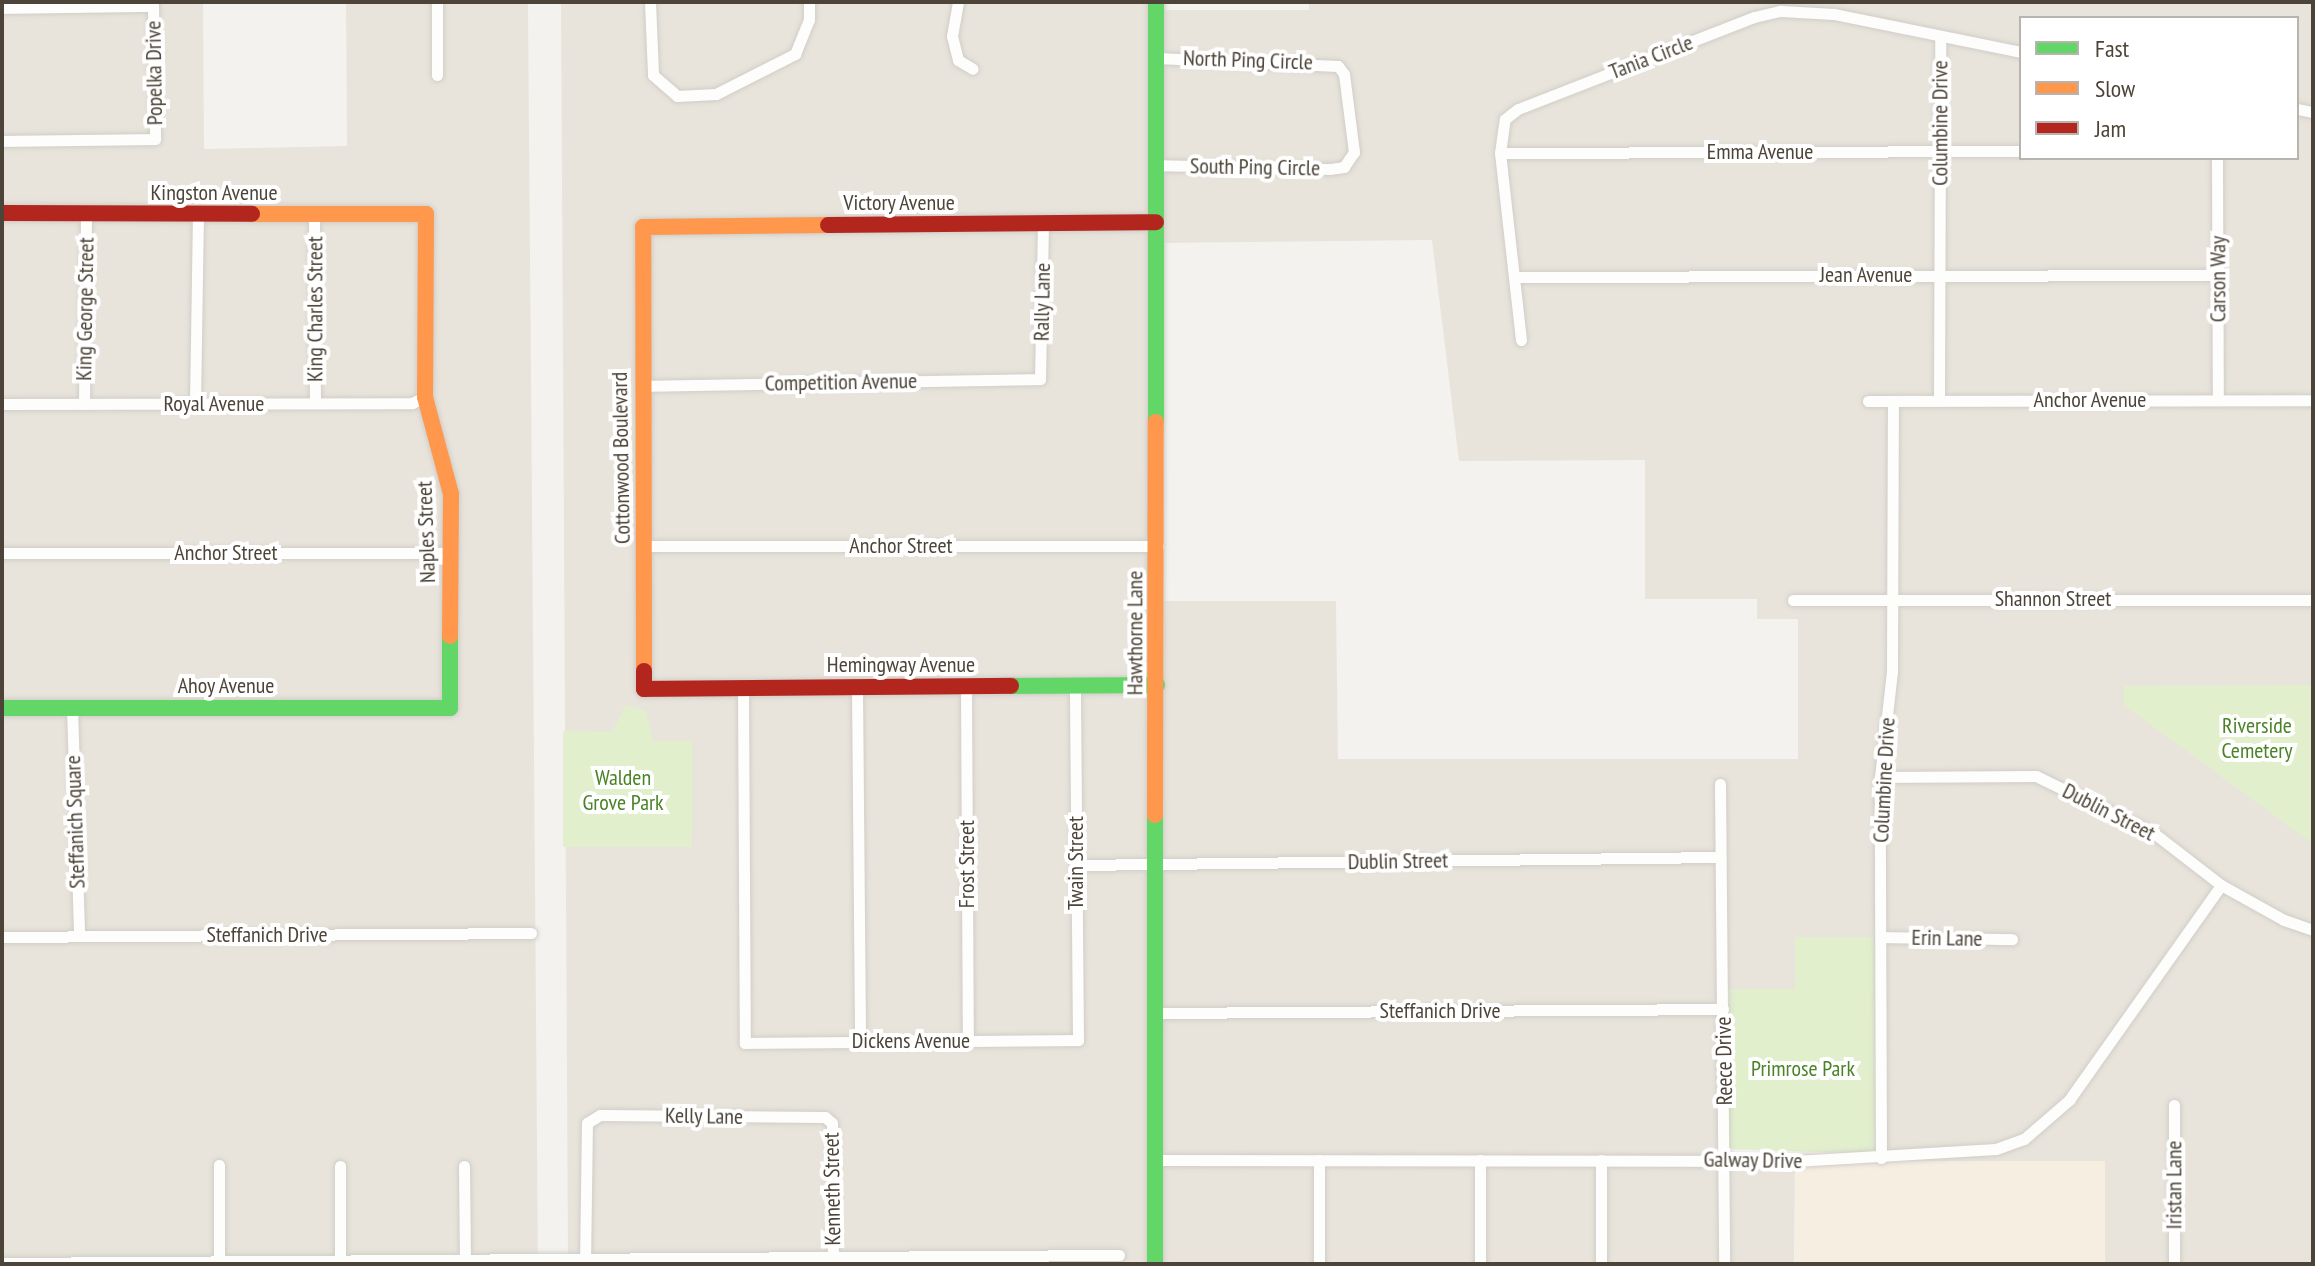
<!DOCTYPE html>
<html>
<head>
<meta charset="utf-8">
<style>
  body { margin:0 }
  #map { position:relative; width:2315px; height:1266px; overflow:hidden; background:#f3f2ee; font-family:"PT Sans Narrow",sans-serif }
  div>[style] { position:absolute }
  .residential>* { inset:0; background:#e8e4db }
  .commercial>* { inset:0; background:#f6eee1; transform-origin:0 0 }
  .green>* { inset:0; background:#e1efcd }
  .roads { filter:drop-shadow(0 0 2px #d0cdc8) drop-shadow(0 0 2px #d0cdc8) }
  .street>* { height:11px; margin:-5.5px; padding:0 5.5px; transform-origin:5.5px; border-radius:5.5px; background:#fdfdfc }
  .fast>* { height:16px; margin:-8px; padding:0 8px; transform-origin:8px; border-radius:8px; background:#63d668 }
  .slow>* { height:16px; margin:-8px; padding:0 8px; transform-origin:8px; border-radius:8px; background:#ff974d }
  .jam>* { height:16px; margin:-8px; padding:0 8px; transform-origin:8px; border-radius:8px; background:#b3261e }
  span { translate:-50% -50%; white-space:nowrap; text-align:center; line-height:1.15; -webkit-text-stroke:8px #fff; paint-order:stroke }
  .street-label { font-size:22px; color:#4c4438 }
  .park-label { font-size:22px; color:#498326 }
  .frame { position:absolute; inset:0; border:4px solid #4c4438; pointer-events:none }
  .legend { position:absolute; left:2019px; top:16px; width:280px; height:144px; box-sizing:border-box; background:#fff; border:2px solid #b7b4af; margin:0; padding:10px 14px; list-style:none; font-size:24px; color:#4c4438 }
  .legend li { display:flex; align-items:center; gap:16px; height:40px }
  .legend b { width:40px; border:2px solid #b7b4af }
</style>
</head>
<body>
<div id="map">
  <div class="residential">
    <div style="clip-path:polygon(2px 2px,203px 2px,204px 149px,347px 146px,346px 2px,528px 2px,538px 1264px,2px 1264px)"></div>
    <div style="clip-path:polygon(evenodd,561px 2px,1157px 2px,1157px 10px,1309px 10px,1309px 2px,2313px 2px,2313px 1264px,2103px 1264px,2104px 1163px,1877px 1162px,1873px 937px,1795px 938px,1795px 989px,1724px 990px,1725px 1159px,1795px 1161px,1794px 1264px,568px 1264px,561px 2px,2021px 18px,2297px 18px,2297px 158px,2021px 158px,2021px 18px,561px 2px,1432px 240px,1459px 461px,1645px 460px,1645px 599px,1757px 599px,1757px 619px,1798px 619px,1798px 759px,1338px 759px,1336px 601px,1158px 601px,1157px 243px,1432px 240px)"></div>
  </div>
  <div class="commercial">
    <div style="left:1795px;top:1161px;width:310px;height:103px"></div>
  </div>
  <div class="green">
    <div style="clip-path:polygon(2313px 685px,2313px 844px,2124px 705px,2124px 686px)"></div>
    <div style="clip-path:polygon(626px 705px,646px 710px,653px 741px,692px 741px,692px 847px,563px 847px,563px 731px,612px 732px)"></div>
    <div style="clip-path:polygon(1795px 937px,1874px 937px,1877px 1154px,1729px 1149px,1729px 989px,1795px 989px)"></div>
  </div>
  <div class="roads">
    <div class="street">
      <div style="left:437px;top:2px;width:73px;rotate:90deg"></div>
      <div style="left:650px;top:2px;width:73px;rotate:87.6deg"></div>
      <div style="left:653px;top:75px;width:32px;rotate:41deg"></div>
      <div style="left:677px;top:96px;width:39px;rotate:-3deg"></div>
      <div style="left:716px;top:94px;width:89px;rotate:-26.9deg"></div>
      <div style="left:795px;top:54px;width:37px;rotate:-68deg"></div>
      <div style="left:809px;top:20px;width:18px;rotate:-90deg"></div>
      <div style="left:958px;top:2px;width:35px;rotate:100deg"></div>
      <div style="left:952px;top:36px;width:25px;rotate:76deg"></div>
      <div style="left:958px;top:60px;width:17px;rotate:31deg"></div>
      <div style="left:2px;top:8px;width:151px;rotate:-0.8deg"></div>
      <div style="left:153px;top:6px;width:133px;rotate:89.1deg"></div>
      <div style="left:155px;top:139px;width:153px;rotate:179.3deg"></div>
      <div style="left:1156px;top:58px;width:182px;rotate:2.5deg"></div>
      <div style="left:1338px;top:66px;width:10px;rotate:53deg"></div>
      <div style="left:1344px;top:74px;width:79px;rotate:82.7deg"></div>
      <div style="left:1354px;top:152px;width:18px;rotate:124deg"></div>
      <div style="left:1344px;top:167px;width:15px;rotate:172deg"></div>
      <div style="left:1329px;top:169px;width:173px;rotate:-178.7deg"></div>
      <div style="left:2297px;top:109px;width:16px;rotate:11deg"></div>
      <div style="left:1500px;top:153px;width:521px;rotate:-0.22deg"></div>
      <div style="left:2217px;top:158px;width:242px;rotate:89.8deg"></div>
      <div style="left:314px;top:215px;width:188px;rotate:89.7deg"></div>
      <div style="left:1514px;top:277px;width:704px;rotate:-0.16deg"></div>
      <div style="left:1521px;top:340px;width:188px;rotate:-96.4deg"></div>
      <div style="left:1500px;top:153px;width:34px;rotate:-82deg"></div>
      <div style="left:1505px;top:119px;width:16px;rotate:-38deg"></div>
      <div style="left:1518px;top:109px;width:253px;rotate:-21.3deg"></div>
      <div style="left:1754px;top:17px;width:28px;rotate:-13deg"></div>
      <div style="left:1781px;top:11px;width:53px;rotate:3.2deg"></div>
      <div style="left:1834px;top:14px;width:191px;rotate:11.5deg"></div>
      <div style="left:642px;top:386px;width:398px;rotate:-1deg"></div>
      <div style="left:1040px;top:379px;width:154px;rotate:-88.9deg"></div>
      <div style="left:1868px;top:401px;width:445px;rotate:-0.1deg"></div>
      <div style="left:1939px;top:401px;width:365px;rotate:-89.8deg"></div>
      <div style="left:2px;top:404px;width:410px;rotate:-0.1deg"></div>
      <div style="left:412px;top:403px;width:14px;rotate:-25deg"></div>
      <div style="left:84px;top:404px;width:190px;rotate:-89.4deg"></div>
      <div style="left:195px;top:404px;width:189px;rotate:-89.1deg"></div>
      <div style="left:644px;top:546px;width:514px"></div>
      <div style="left:2px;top:553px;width:448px"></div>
      <div style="left:1793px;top:600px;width:520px"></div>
      <div style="left:966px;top:687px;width:354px;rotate:89.7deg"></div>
      <div style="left:743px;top:688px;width:355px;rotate:89.7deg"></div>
      <div style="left:745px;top:1043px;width:333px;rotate:-0.5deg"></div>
      <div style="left:1078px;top:1040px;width:354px;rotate:-90.5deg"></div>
      <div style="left:857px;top:688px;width:354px;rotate:89.5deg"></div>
      <div style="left:72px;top:708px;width:228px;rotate:88.2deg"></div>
      <div style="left:1880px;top:777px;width:156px;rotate:-0.4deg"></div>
      <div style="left:2036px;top:776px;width:132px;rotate:26deg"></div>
      <div style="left:2155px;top:834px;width:83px;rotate:37.7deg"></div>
      <div style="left:2221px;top:885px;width:72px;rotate:29.1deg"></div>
      <div style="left:2284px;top:920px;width:31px;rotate:19deg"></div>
      <div style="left:1720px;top:784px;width:480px;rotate:89.5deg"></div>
      <div style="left:1076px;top:865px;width:644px;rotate:-0.71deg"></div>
      <div style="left:2px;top:937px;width:529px;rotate:-0.43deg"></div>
      <div style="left:1881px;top:937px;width:131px;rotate:0.9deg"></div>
      <div style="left:1156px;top:1013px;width:567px;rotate:-0.4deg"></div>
      <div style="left:2174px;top:1105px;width:159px;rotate:90deg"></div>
      <div style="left:1881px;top:1158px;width:381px;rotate:-90.2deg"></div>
      <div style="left:1880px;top:777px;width:107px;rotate:-83.5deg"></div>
      <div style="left:1892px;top:671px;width:270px;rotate:-89.8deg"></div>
      <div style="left:1156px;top:1160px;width:639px;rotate:0.09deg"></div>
      <div style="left:1795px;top:1161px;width:201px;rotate:-3.4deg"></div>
      <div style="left:1996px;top:1149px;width:30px;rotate:-20deg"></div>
      <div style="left:2024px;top:1139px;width:60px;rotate:-40.9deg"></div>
      <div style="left:2069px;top:1100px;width:263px;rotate:-54.7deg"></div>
      <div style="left:1319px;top:1160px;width:104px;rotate:90deg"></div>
      <div style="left:1480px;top:1160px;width:104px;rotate:90deg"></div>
      <div style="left:219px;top:1165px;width:96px;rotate:90deg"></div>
      <div style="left:464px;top:1166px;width:93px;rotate:89.4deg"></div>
      <div style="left:340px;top:1260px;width:94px;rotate:-90deg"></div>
      <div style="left:2px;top:1263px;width:1117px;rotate:-0.41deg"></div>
      <div style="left:585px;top:1264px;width:141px;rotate:-89.2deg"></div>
      <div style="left:587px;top:1123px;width:15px;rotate:-32deg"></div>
      <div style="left:600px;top:1115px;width:225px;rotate:0.5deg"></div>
      <div style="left:825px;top:1117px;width:9px;rotate:41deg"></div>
      <div style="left:832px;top:1123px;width:140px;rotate:89.6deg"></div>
      <div style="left:1601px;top:1264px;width:104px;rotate:-90deg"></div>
    </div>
    <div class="fast">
      <div style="left:1156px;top:422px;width:420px;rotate:-90deg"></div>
      <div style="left:1011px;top:686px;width:146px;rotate:-0.4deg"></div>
      <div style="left:2px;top:708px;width:448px"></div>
      <div style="left:450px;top:708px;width:72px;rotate:-90deg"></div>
      <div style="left:1155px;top:1264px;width:449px;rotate:-90deg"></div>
    </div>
    <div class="slow">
      <div style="left:252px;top:214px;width:174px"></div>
      <div style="left:426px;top:214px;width:183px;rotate:90.3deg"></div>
      <div style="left:425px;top:397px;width:100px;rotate:75deg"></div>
      <div style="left:451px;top:494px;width:142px;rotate:90.4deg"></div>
      <div style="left:644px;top:671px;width:444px;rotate:-90.1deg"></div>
      <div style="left:643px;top:227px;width:185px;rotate:-0.6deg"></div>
      <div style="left:1155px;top:815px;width:393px;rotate:-89.9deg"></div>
    </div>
    <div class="jam">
      <div style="left:2px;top:213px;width:250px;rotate:0.2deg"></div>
      <div style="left:828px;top:225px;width:328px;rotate:-0.5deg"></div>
      <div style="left:644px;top:671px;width:18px;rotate:90deg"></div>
      <div style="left:644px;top:689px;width:367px;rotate:-0.5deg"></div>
    </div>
  </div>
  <div class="street-label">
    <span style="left:1651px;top:57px;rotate:-21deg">Tania Circle</span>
    <span style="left:1248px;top:60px;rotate:2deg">North Ping Circle</span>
    <span style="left:154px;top:73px;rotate:-91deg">Popelka Drive</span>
    <span style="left:1940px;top:123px;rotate:-90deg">Columbine Drive</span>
    <span style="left:1760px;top:152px">Emma Avenue</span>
    <span style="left:1255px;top:167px;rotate:1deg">South Ping Circle</span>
    <span style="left:214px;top:193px">Kingston Avenue</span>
    <span style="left:899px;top:203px">Victory Avenue</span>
    <span style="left:1866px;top:275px">Jean Avenue</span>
    <span style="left:2218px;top:279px;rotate:-90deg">Carson Way</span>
    <span style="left:1042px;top:302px;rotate:-89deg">Rally Lane</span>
    <span style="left:85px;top:309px;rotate:-89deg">King George Street</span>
    <span style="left:315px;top:309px;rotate:-90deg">King Charles Street</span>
    <span style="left:841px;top:382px;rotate:-1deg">Competition Avenue</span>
    <span style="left:2090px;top:400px">Anchor Avenue</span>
    <span style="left:214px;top:404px">Royal Avenue</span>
    <span style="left:621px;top:458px;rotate:-91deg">Cottonwood Boulevard</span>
    <span style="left:426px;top:532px;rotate:-92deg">Naples Street</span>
    <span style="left:901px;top:546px">Anchor Street</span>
    <span style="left:226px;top:553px">Anchor Street</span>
    <span style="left:2053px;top:599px">Shannon Street</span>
    <span style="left:1135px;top:633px;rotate:-90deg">Hawthorne Lane</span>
    <span style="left:901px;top:665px">Hemingway Avenue</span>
    <span style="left:226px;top:686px">Ahoy Avenue</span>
    <span style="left:1884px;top:780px;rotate:-87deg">Columbine Drive</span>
    <span style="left:2109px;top:812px;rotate:27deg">Dublin Street</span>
    <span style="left:75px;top:822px;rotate:-92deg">Steffanich Square</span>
    <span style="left:1398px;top:861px;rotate:-1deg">Dublin Street</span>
    <span style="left:1076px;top:863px;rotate:-90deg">Twain Street</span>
    <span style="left:967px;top:864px;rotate:-90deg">Frost Street</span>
    <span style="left:267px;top:935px">Steffanich Drive</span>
    <span style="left:1947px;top:938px;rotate:1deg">Erin Lane</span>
    <span style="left:1440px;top:1011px">Steffanich Drive</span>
    <span style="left:911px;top:1041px">Dickens Avenue</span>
    <span style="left:1724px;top:1061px;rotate:-91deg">Reece Drive</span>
    <span style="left:704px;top:1116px;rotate:1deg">Kelly Lane</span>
    <span style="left:1753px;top:1160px;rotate:1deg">Galway Drive</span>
    <span style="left:2174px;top:1185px;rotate:-90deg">Iristan Lane</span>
    <span style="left:832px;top:1189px;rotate:-91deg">Kenneth Street</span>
  </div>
  <div class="park-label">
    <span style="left:2257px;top:738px">Riverside<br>Cemetery</span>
    <span style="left:623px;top:790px">Walden<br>Grove Park</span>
    <span style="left:1803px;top:1069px">Primrose Park</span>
  </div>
  <div class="frame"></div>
  <ul class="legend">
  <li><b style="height:10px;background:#63d668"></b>Fast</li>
  <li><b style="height:10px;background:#ff974d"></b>Slow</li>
  <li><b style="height:10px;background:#b3261e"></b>Jam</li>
  </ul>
</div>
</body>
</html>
